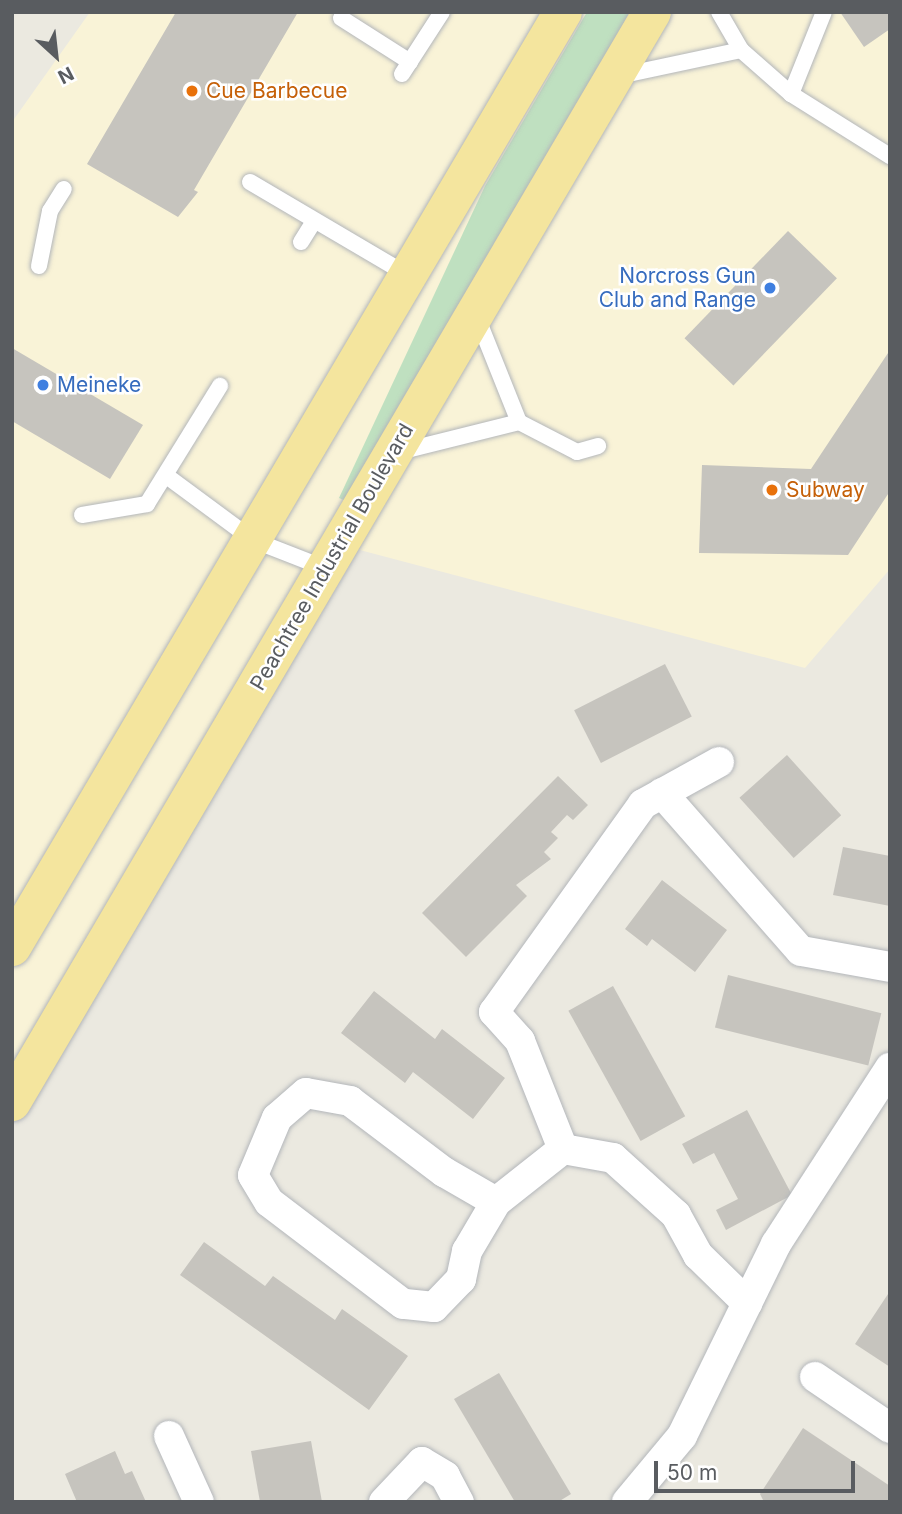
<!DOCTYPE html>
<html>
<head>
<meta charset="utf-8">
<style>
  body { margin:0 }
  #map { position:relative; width:902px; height:1514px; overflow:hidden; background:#ebe9e0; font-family:Inter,sans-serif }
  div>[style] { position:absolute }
  .commercial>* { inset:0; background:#f9f3d7 }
  .green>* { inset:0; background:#bfe0c0 }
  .building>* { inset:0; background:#c6c4be; transform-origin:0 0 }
  .roads { filter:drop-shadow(0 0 2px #b3b6ba) drop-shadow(0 0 2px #b3b6ba) }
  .service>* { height:16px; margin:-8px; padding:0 8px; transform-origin:8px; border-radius:8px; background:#fff }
  .minor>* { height:30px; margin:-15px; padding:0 15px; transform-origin:15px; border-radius:15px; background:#fff }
  .trunk>* { height:38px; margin:-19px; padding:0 19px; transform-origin:19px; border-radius:19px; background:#f4e59e }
  .dots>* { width:19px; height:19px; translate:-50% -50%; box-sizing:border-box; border:4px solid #fff; border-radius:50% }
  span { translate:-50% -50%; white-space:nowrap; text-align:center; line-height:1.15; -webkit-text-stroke:5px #fff; paint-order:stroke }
  .food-label { font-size:21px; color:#c56008 }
  .left { translate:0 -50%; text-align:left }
  .shop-label { font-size:21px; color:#366cbe }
  .right { translate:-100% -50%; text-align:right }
  .street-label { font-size:21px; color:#595c60 }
  .frame { position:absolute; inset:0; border:14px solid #595c60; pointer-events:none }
  .north { position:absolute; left:21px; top:21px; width:70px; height:70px; -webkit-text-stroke:5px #fff; paint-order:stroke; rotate:153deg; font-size:19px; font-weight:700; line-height:28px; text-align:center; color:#595c60 }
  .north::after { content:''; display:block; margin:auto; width:24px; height:32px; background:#595c60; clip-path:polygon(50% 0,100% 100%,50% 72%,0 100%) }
  .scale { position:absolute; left:654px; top:1461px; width:201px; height:32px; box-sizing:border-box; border:4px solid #595c60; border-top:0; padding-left:9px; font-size:21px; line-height:24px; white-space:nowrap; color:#595c60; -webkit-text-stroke:5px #fff; paint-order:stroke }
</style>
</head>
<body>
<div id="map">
  <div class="commercial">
    <div style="clip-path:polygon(90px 12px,890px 12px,890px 569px,805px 668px,322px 540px,12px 1065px,12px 122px)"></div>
  </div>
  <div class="green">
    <div style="clip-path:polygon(587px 12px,630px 12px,353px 504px,339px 498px,485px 186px)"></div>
  </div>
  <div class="building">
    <div style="clip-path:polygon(176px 12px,298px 12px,194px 190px,198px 192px,178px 217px,87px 164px)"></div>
    <div style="clip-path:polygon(840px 12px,890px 12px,890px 29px,864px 47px)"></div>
    <div style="left:788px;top:231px;width:68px;height:149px;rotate:44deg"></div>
    <div style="clip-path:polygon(12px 348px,143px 425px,110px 479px,12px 421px)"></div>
    <div style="clip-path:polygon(890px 350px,890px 491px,848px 555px,699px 553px,702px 465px,811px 469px)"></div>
    <div style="left:665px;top:664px;width:59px;height:102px;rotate:63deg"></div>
    <div style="left:787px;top:755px;width:81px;height:64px;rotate:48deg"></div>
    <div style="clip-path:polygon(558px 776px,588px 805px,573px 820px,567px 815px,551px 832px,558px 838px,544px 852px,551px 859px,516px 885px,527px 896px,466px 957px,422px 913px)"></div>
    <div style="clip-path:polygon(843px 847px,890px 856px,890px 906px,833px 895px)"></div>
    <div style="clip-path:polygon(662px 880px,727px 930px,695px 972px,652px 939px,647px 946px,625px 929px)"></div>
    <div style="left:728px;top:975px;width:158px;height:54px;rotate:14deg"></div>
    <div style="left:613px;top:986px;width:149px;height:51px;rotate:61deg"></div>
    <div style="clip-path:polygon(374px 991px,435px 1039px,442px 1029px,505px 1078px,473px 1119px,413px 1072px,405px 1083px,341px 1033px)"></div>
    <div style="clip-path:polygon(747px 1110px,792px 1195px,726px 1230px,716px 1210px,738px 1199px,714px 1153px,693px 1164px,682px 1144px)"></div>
    <div style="clip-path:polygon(204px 1242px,265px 1286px,273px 1276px,335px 1320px,342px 1309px,408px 1356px,369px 1410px,180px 1275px)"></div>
    <div style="clip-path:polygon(890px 1291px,890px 1367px,855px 1344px)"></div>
    <div style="clip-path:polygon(499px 1373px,571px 1494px,558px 1502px,515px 1502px,454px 1399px)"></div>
    <div style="clip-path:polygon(803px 1428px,890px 1486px,890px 1502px,764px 1502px,760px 1494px)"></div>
    <div style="clip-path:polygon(311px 1441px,322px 1502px,260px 1502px,251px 1451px)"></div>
    <div style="clip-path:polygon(115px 1451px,125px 1474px,132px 1471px,146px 1502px,77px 1502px,65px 1474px)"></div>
  </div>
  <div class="roads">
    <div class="service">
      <div style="left:719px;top:12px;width:44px;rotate:59.9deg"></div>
      <div style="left:741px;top:50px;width:67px;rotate:41.3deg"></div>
      <div style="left:791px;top:94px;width:117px;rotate:32.1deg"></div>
      <div style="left:341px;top:18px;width:82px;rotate:32.5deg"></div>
      <div style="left:402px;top:74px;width:74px;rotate:-57.2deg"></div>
      <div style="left:619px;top:76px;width:125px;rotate:-12deg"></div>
      <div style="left:791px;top:94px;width:88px;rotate:-68.1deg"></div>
      <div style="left:250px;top:182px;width:183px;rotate:30.5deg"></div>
      <div style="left:301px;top:242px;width:25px;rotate:-58deg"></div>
      <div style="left:39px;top:266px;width:56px;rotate:-78.7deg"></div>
      <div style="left:50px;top:211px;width:26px;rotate:-58deg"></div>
      <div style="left:477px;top:317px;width:113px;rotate:68.2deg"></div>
      <div style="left:519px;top:422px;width:65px;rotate:27.3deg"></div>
      <div style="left:577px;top:452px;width:22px;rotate:-16deg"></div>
      <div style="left:399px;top:452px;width:124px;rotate:-14deg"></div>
      <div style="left:168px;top:477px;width:106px;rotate:36.5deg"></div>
      <div style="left:253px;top:540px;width:77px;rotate:21.3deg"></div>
      <div style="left:82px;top:515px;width:66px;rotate:-9.6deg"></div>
      <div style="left:147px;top:504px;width:139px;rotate:-58.3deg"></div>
    </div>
    <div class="minor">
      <div style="left:719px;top:762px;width:87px;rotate:151.1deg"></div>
      <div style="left:643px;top:804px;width:256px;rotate:125.6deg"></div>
      <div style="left:494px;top:1012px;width:39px;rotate:48deg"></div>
      <div style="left:520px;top:1041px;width:116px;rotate:68.3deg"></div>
      <div style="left:563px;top:1149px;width:51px;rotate:10.2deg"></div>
      <div style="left:613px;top:1158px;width:85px;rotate:42.1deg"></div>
      <div style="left:676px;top:1215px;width:46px;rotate:61.2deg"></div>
      <div style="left:698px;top:1255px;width:69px;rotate:44.4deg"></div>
      <div style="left:662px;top:793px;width:210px;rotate:48.7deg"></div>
      <div style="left:801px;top:951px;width:90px;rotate:10.2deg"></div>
      <div style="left:306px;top:1093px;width:45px;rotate:10.3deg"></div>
      <div style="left:350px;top:1101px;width:118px;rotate:37.1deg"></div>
      <div style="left:444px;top:1172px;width:60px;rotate:30deg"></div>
      <div style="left:496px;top:1202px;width:57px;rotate:120.6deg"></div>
      <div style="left:467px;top:1251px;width:29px;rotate:102deg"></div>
      <div style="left:461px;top:1279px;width:39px;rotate:134deg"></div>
      <div style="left:434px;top:1307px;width:31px;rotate:-174deg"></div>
      <div style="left:403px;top:1304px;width:168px;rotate:-142.7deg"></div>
      <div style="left:269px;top:1202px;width:31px;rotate:-121deg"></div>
      <div style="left:253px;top:1175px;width:62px;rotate:-67.2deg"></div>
      <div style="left:277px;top:1118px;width:38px;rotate:-41deg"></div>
      <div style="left:496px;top:1202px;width:85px;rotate:-38.3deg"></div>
      <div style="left:815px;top:1377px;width:91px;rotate:34.2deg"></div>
      <div style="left:169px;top:1436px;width:72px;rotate:65.6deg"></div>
      <div style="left:384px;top:1502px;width:55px;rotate:-46.5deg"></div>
      <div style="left:422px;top:1462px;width:27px;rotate:31deg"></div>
      <div style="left:445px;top:1476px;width:30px;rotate:62deg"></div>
      <div style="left:627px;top:1502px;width:86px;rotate:-50.2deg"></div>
      <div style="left:682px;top:1436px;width:214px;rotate:-63.9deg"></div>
      <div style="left:776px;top:1244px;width:210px;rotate:-57.1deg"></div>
    </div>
    <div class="trunk">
      <div style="left:12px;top:947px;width:1085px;rotate:-59.49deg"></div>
      <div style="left:12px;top:1102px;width:1264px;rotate:-59.58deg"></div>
    </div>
  </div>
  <div class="dots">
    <div style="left:192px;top:91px;background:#e8710a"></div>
    <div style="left:770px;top:288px;background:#3f7fe0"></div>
    <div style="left:43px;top:385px;background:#3f7fe0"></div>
    <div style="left:772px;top:490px;background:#e8710a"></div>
  </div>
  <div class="food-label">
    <span class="left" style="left:206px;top:91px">Cue Barbecue</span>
    <span class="left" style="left:786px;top:490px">Subway</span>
  </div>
  <div class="shop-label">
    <span class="right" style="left:756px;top:288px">Norcross Gun<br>Club and Range</span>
    <span class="left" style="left:57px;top:385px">Meineke</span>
  </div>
  <div class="street-label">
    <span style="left:332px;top:557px;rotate:-60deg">Peachtree Industrial Boulevard</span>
  </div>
  <div class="frame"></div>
  <div class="north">N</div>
  <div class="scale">50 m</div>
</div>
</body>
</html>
